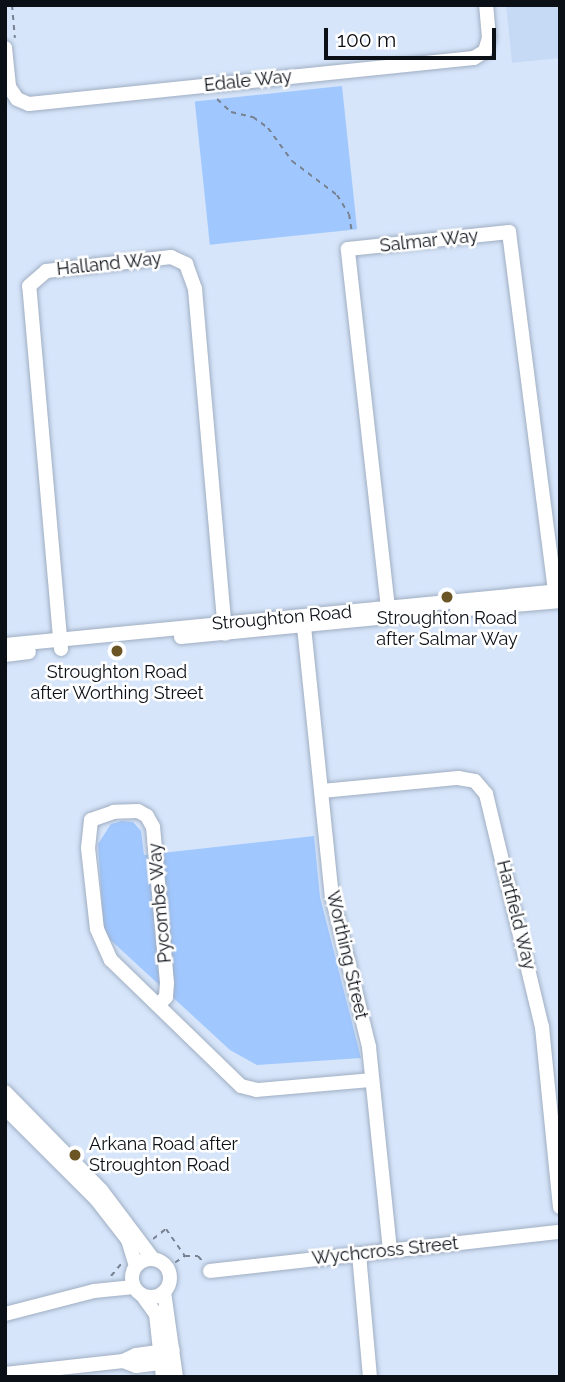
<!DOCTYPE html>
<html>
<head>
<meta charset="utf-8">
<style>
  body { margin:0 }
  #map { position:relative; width:565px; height:1382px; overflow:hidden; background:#d6e5fa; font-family:Raleway,sans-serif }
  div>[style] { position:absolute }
  .built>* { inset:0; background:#c7daf5 }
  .green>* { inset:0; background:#a0c7fe; transform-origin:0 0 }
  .path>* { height:2px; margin-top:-1px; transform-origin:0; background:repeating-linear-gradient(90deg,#778190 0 5px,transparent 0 10px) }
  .roads { filter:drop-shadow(0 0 2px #a0aec2) drop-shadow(0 0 2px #a0aec2) }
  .minor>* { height:14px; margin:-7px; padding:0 7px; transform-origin:7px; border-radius:7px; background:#fff }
  .minor>.ring { margin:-7px; padding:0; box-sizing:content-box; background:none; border:14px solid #fff; border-radius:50% }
  .dots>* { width:19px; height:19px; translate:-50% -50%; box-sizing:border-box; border:4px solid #fff; border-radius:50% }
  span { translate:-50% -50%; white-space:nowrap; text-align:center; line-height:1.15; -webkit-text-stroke:5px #fff; paint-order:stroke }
  .street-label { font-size:18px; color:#0b0f16 }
  .poi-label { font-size:18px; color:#0b0f16 }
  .left { translate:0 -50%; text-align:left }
  .frame { position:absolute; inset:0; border:7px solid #0b0f16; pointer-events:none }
  .scale { position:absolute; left:324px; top:28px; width:172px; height:32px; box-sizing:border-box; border:4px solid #0b0f16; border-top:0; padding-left:9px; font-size:21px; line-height:24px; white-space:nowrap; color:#0b0f16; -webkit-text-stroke:5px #fff; paint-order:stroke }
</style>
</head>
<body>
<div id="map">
  <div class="built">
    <div style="clip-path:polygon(506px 5px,560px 5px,560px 58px,512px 63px)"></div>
  </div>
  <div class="green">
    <div style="left:342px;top:86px;width:144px;height:148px;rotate:84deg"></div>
    <div style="clip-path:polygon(122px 821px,133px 822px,141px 831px,144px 855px,314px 836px,320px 897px,361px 1058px,257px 1065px,230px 1050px,104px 934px,98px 844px,111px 824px)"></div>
  </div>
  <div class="path">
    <div style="left:12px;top:5px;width:33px;rotate:85deg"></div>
    <div style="left:217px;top:99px;width:19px;rotate:43deg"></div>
    <div style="left:231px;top:112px;width:23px;rotate:13deg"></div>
    <div style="left:253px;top:117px;width:19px;rotate:36deg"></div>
    <div style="left:268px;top:128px;width:41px;rotate:54deg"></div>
    <div style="left:292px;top:161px;width:56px;rotate:37.1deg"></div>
    <div style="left:337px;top:195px;width:22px;rotate:58deg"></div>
    <div style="left:349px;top:214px;width:20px;rotate:81deg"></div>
    <div style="left:153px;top:1239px;width:16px;rotate:-38deg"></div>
    <div style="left:166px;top:1229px;width:33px;rotate:55deg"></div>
    <div style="left:167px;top:1268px;width:22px;rotate:-34deg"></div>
    <div style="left:185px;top:1256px;width:13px"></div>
    <div style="left:198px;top:1256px;width:8px;rotate:50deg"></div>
    <div style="left:111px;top:1276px;width:16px;rotate:-50deg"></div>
  </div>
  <div class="roads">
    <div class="minor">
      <div style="left:5px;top:48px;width:39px;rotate:84deg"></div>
      <div style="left:9px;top:87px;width:14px;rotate:56deg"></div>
      <div style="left:17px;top:99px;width:13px;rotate:23deg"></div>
      <div style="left:29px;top:104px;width:447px;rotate:-5.9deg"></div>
      <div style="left:474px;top:58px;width:13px;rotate:-32deg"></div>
      <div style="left:485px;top:51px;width:14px;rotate:-73deg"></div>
      <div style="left:489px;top:38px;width:33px;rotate:-95deg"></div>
      <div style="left:457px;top:610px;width:103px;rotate:-5deg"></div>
      <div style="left:303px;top:617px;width:281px;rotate:84.1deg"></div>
      <div style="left:332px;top:896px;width:155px;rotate:76.2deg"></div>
      <div style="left:369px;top:1047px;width:204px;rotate:84.1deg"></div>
      <div style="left:389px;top:617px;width:370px;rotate:-96.4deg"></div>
      <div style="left:348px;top:249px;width:162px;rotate:-6deg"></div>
      <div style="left:509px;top:232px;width:372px;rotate:82.7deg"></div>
      <div style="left:181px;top:637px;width:249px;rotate:-5.5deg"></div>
      <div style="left:5px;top:645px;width:558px;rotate:-5.56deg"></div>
      <div style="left:61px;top:649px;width:364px;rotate:-95deg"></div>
      <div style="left:29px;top:286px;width:23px;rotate:-41deg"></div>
      <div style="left:46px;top:271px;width:126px;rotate:-6.4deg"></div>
      <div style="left:171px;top:257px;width:17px;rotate:25deg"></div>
      <div style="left:186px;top:264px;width:27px;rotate:70deg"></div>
      <div style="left:195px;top:289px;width:346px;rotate:85deg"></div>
      <div style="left:5px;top:655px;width:24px;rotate:-7deg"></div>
      <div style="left:322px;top:791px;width:137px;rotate:-5.5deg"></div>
      <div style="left:458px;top:778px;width:17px;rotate:10deg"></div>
      <div style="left:475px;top:781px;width:17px;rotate:50deg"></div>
      <div style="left:486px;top:794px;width:240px;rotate:76.5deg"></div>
      <div style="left:542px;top:1027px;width:181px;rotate:84.3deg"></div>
      <div style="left:158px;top:1005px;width:11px;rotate:-45deg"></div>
      <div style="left:166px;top:997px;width:14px;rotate:-86deg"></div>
      <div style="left:167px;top:983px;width:157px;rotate:-95.1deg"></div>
      <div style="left:153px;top:827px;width:13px;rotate:-119deg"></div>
      <div style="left:147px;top:816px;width:10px;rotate:-151deg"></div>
      <div style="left:138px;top:811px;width:24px;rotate:178deg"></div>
      <div style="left:114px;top:812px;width:24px;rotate:161deg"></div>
      <div style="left:91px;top:820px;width:28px;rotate:96deg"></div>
      <div style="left:88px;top:848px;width:81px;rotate:83.7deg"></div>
      <div style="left:97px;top:929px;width:34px;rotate:66deg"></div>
      <div style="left:111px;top:960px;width:181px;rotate:44.1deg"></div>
      <div style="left:241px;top:1086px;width:16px;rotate:14deg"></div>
      <div style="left:257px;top:1090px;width:115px;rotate:-5deg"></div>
      <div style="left:5px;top:1092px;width:137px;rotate:45.6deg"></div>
      <div style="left:101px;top:1190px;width:86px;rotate:53deg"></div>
      <div style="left:5px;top:1108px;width:130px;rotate:45deg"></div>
      <div style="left:97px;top:1200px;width:51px;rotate:52.2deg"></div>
      <div style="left:128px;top:1240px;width:27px;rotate:73deg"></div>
      <div style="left:359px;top:1254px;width:123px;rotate:84.9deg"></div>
      <div class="ring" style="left:132px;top:1259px;width:24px;height:24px"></div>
      <div style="left:210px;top:1271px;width:352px;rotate:-6.4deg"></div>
      <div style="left:164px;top:1292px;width:86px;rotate:82deg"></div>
      <div style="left:142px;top:1295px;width:24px;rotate:54deg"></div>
      <div style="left:156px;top:1314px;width:63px;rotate:83.7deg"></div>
      <div style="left:5px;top:1314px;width:92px;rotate:-14.5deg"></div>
      <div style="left:94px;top:1291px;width:40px;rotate:-5.7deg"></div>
      <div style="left:123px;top:1361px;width:14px;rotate:21deg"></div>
      <div style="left:136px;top:1366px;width:34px;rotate:-7deg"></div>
      <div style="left:5px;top:1374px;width:119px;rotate:-6.3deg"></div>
      <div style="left:123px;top:1361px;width:14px;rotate:-25deg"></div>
      <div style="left:136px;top:1355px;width:37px;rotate:-8deg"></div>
    </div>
  </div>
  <div class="dots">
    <div style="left:447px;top:597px;background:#6c5525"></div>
    <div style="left:117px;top:651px;background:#6c5525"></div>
    <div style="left:75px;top:1155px;background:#6c5525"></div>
  </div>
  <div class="street-label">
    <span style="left:248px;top:81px;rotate:-6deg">Edale Way</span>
    <span style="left:429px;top:241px;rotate:-6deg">Salmar Way</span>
    <span style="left:109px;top:264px;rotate:-6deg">Halland Way</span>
    <span style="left:282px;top:618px;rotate:-5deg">Stroughton Road</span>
    <span style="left:160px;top:903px;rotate:-95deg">Pycombe Way</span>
    <span style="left:516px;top:915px;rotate:76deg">Hartfield Way</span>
    <span style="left:347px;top:955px;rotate:77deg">Worthing Street</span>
    <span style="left:385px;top:1251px;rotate:-6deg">Wychcross Street</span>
  </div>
  <div class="poi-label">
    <span style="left:447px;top:629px">Stroughton Road<br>after Salmar Way</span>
    <span style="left:117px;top:683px">Stroughton Road<br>after Worthing Street</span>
    <span class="left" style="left:89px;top:1155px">Arkana Road after<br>Stroughton Road</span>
  </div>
  <div class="frame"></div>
  <div class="scale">100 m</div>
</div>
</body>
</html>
